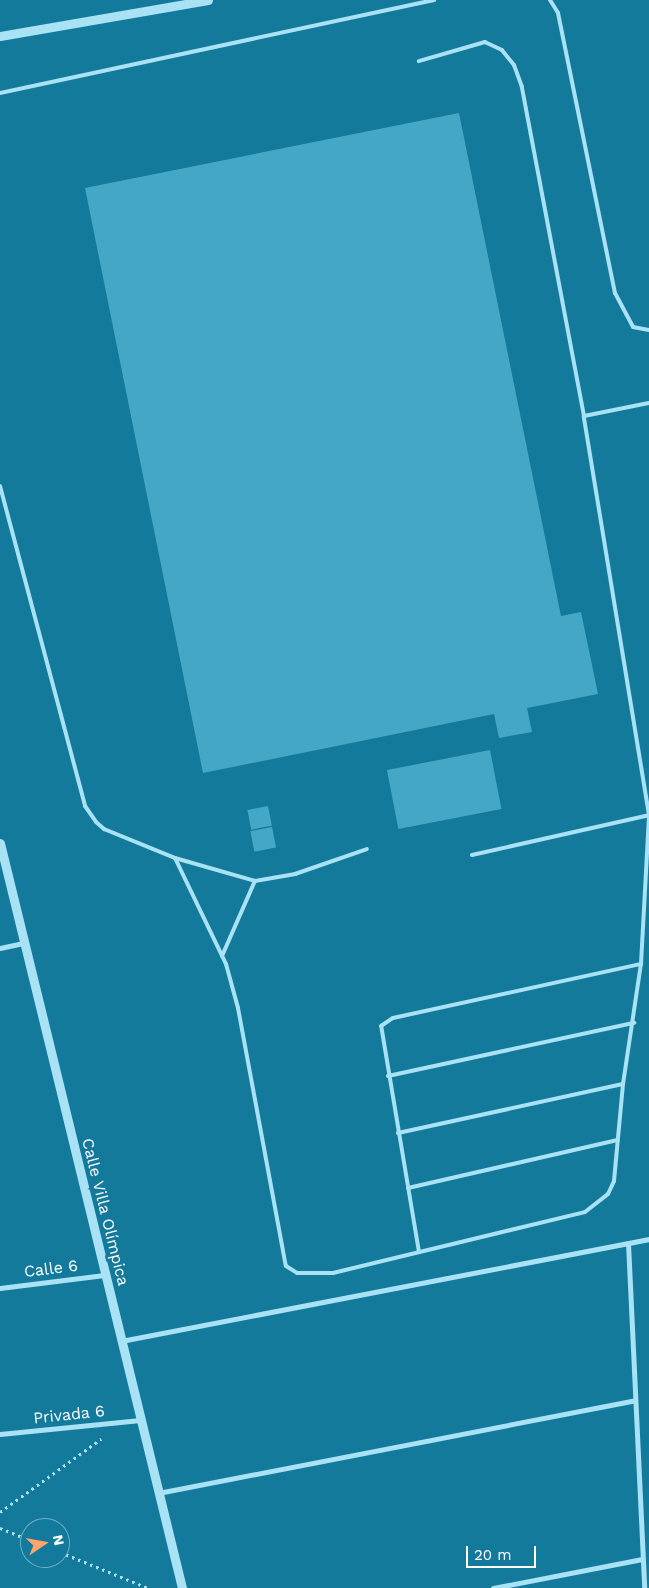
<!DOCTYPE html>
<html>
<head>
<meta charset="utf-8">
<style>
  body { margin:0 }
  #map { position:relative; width:649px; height:1588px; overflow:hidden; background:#137a9c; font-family:"Work Sans",sans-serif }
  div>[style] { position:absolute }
  .building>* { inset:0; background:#45a7c6; transform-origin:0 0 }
  .path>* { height:3px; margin-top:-1.5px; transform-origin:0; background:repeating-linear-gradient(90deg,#a8e2f4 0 2.5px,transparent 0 6.5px) }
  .service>* { height:4px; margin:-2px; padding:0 2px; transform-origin:2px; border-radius:2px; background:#a8e2f4 }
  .minor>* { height:5px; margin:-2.5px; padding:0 2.5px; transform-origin:2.5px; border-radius:2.5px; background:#a8e2f4 }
  .tertiary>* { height:9px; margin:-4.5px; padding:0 4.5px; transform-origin:4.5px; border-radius:4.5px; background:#a8e2f4 }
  span { translate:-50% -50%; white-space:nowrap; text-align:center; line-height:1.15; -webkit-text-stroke:5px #137a9c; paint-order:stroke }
  .street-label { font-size:16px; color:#fff }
  .north { position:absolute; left:20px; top:1518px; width:50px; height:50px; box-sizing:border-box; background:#137a9c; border:1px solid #71afc4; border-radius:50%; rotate:78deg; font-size:14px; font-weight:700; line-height:20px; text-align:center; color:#fff }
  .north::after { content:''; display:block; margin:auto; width:18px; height:22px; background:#ffa56b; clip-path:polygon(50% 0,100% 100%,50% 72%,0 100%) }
  .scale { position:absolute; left:466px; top:1546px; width:70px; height:22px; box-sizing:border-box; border:2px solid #fff; border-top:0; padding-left:6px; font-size:15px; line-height:18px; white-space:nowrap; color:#fff; -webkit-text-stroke:4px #137a9c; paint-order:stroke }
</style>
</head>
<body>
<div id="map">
  <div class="building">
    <div style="clip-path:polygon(459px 113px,561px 616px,581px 612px,598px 694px,527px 708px,532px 732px,499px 738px,494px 714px,203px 773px,85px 188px)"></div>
    <div style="left:490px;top:750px;width:60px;height:105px;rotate:79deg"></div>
    <div style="left:268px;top:806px;width:20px;height:21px;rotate:79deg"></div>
    <div style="left:272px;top:827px;width:21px;height:22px;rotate:79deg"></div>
  </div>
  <div class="path">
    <div style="left:0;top:1512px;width:125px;rotate:-35.9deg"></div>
    <div style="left:0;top:1528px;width:32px;rotate:22deg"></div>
    <div style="left:60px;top:1552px;width:95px;rotate:22.2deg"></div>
  </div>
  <div class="service">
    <div style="left:550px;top:0;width:15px;rotate:58deg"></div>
    <div style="left:558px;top:13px;width:286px;rotate:78.5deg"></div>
    <div style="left:615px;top:293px;width:38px;rotate:62deg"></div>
    <div style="left:633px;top:327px;width:16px;rotate:11deg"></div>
    <div style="left:0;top:93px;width:444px;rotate:-12.1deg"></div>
    <div style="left:584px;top:416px;width:66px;rotate:-11.3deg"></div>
    <div style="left:0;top:486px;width:331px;rotate:75.1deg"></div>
    <div style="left:85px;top:806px;width:19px;rotate:55deg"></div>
    <div style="left:96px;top:822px;width:11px;rotate:41deg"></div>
    <div style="left:104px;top:829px;width:77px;rotate:22.2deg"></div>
    <div style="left:175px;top:858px;width:83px;rotate:16deg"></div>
    <div style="left:255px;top:881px;width:41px;rotate:-9.9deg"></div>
    <div style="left:295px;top:874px;width:76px;rotate:-19.1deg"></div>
    <div style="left:472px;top:855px;width:181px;rotate:-12.7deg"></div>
    <div style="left:175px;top:858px;width:118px;rotate:64.3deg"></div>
    <div style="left:226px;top:964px;width:46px;rotate:74.7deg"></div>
    <div style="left:238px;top:1008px;width:262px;rotate:79.5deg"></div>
    <div style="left:286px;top:1266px;width:13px;rotate:32deg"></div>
    <div style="left:297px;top:1273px;width:36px"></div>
    <div style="left:333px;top:1273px;width:259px;rotate:-13.6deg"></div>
    <div style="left:585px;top:1212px;width:29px;rotate:-38deg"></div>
    <div style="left:608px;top:1194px;width:14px;rotate:-65deg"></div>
    <div style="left:614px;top:1181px;width:97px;rotate:-84.7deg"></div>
    <div style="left:623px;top:1084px;width:121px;rotate:-81.5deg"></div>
    <div style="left:641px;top:964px;width:149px;rotate:-86.9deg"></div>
    <div style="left:649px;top:815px;width:404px;rotate:-99.3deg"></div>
    <div style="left:584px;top:416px;width:335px;rotate:-100.7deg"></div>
    <div style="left:522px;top:87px;width:23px;rotate:-110deg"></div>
    <div style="left:514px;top:65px;width:19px;rotate:-129deg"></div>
    <div style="left:502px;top:50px;width:19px;rotate:-155deg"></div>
    <div style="left:485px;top:42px;width:69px;rotate:163.9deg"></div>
    <div style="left:222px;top:956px;width:82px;rotate:-66.3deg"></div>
    <div style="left:388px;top:1076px;width:252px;rotate:-12.2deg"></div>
    <div style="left:398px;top:1133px;width:230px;rotate:-12.3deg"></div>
    <div style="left:408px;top:1188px;width:215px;rotate:-12.9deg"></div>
    <div style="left:419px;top:1252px;width:229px;rotate:-99.5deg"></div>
    <div style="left:381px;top:1026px;width:14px;rotate:-34deg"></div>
    <div style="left:393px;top:1018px;width:254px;rotate:-12.3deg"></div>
  </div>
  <div class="minor">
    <div style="left:0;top:948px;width:25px;rotate:-12deg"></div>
    <div style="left:628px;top:1243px;width:345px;rotate:87.3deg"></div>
    <div style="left:0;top:1288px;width:105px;rotate:-7.1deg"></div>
    <div style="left:121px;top:1341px;width:538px;rotate:-10.93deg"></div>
    <div style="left:0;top:1434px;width:141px;rotate:-5.7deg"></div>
    <div style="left:158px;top:1493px;width:486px;rotate:-11deg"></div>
    <div style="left:493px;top:1588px;width:152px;rotate:-11deg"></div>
  </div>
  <div class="tertiary">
    <div style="left:0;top:36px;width:211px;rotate:-9.8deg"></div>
    <div style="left:0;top:843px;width:767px;rotate:76.27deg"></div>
  </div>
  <div class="street-label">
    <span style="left:105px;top:1212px;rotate:76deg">Calle Villa Olímpica</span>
    <span style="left:51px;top:1269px;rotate:-7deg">Calle 6</span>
    <span style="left:69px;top:1415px;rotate:-6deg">Privada 6</span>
  </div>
  <div class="north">N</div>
  <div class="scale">20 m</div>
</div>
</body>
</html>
